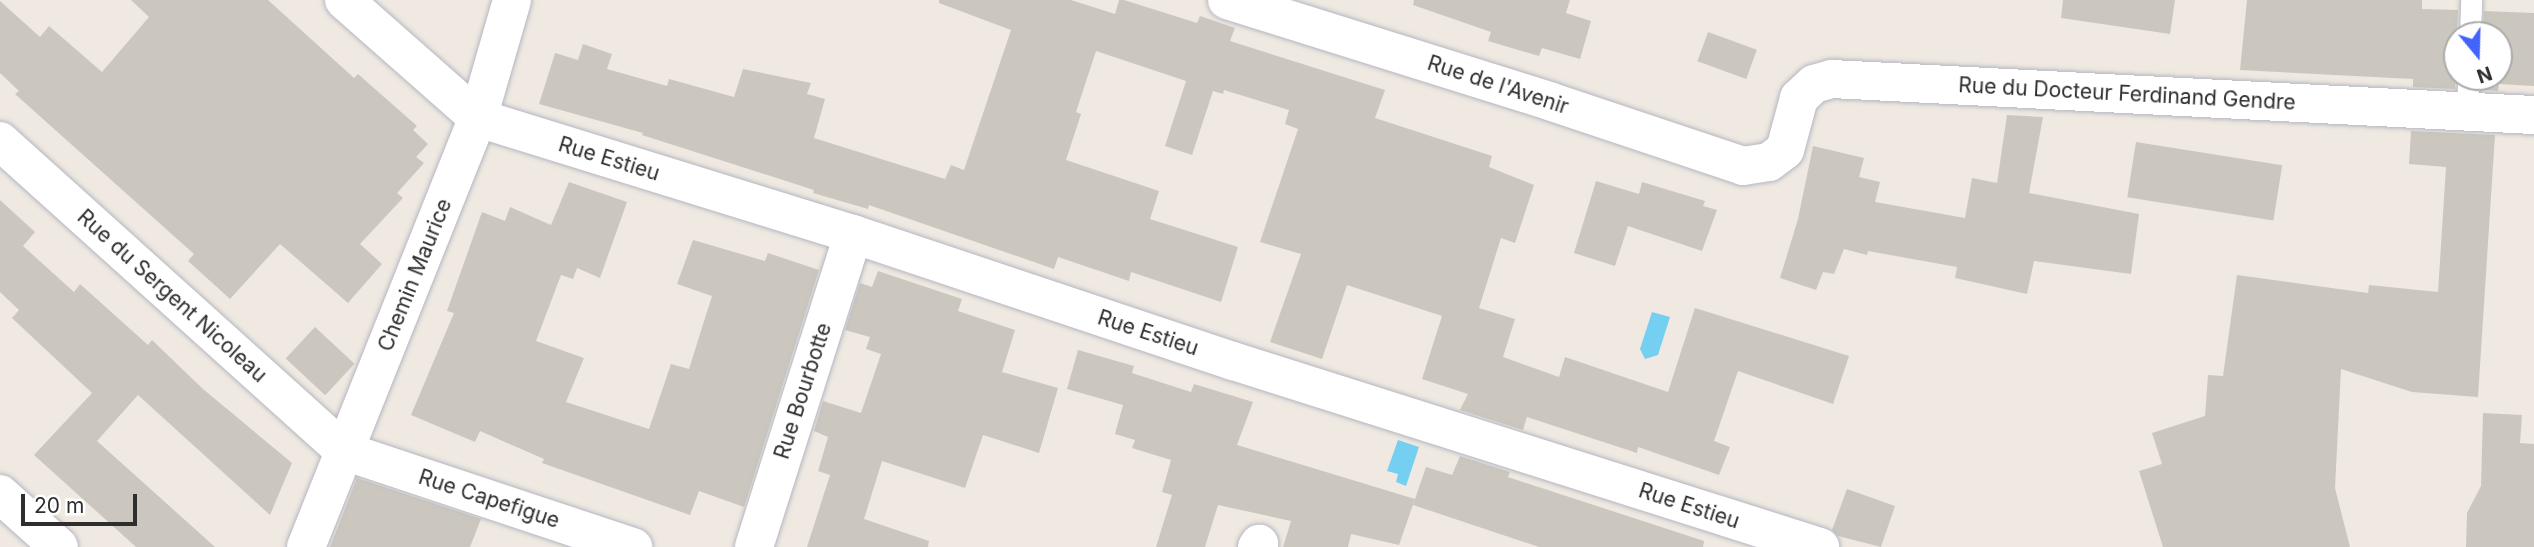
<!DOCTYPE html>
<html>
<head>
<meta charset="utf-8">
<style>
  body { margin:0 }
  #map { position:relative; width:2534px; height:547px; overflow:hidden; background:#efe9e1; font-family:Inter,sans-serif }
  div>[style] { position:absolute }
  .water>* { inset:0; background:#75cff0 }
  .building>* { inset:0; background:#cbc7bf; transform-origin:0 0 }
  .roads { filter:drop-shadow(0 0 2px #b4b7c1) drop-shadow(0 0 2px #b4b7c1) }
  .service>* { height:21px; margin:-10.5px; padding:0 10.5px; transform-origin:10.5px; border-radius:10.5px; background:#fff }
  .minor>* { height:38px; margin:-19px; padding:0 19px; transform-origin:19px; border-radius:19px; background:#fff }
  span { translate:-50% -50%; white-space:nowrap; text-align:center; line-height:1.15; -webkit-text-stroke:5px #fff; paint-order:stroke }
  .street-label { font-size:21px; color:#2e2e2e }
  .north { position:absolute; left:2443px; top:21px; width:70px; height:70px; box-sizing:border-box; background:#fff; border:2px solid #ababab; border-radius:50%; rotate:161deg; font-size:19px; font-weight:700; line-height:28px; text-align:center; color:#2e2e2e }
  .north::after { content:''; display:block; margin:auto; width:24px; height:32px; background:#4264fb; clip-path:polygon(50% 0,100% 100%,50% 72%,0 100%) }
  .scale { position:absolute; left:21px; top:494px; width:116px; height:32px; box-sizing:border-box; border:4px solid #2e2e2e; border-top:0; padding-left:9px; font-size:21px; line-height:24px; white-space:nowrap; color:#2e2e2e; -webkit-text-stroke:5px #fff; paint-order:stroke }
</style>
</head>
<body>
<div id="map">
  <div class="water">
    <div style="clip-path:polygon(1652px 312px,1670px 317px,1658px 355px,1645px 359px,1640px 349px)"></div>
    <div style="clip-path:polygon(1398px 440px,1419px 447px,1406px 486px,1396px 482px,1398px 474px,1387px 471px)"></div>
  </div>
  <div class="building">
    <div style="clip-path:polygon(131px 0,268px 0,354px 78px,358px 74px,417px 126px,413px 130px,428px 144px,416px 157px,424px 163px,397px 193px,403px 198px,360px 244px,382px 264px,348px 303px,280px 244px,230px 299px,188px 261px,194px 254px,15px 94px,19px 91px,0 73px,0 1px,40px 37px,49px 26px,102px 72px,149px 17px)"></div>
    <div style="clip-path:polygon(939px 0,1071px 0,1115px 14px,1119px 0,1124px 0,1197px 23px,1200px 16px,1235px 28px,1230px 41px,1385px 90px,1375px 118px,1492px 156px,1489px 167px,1534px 185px,1515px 243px,1501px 238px,1479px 308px,1515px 319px,1503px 357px,1559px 377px,1565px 357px,1668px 392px,1695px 308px,1849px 356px,1833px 404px,1738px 371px,1714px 441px,1730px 447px,1719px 475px,1638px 447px,1637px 453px,1527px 417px,1523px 430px,1460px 410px,1468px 394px,1422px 379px,1442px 316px,1347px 285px,1322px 359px,1270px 342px,1301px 254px,1260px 242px,1298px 129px,1285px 124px,1289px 110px,1224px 90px,1223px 94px,1213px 91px,1192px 155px,1165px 146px,1186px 81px,1096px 51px,1076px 112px,1081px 114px,1066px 160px,1159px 191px,1150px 219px,1238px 247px,1221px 302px,1131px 272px,1129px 281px,1058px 257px,1054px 269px,869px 205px,868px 209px,813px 193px,814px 190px,642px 135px,643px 133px,539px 104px,555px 53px,578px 60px,583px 44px,612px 54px,607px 69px,667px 86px,669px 79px,734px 97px,743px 69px,811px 83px,807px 94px,825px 99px,814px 138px,945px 179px,951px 165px,964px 170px,1011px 30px,939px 3px)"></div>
    <div style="clip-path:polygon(1414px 0,1570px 0,1566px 13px,1591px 21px,1580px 59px,1542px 48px,1539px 56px,1488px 41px,1491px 32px,1413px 5px)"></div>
    <div style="clip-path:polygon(2063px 0,2175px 0,2170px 34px,2061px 18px)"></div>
    <div style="clip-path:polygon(2247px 0,2422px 0,2422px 9px,2458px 10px,2455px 89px,2413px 87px,2413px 79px,2240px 70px)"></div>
    <div style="clip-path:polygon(2484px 11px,2534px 13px,2534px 86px,2499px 84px,2498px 91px,2481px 90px,2481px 77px,2499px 77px,2499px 35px,2483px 35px)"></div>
    <div style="left:1708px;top:32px;width:52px;height:31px;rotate:20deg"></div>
    <div style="clip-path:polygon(2007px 115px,2043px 117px,2029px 193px,2139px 214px,2131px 274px,2034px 261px,2027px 294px,1955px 278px,1957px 267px,1868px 251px,1867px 255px,1844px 249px,1834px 274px,1823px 272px,1816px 290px,1780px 278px,1798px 219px,1813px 146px,1864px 158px,1859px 177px,1880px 182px,1875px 202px,1965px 218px,1972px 178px,1997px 183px)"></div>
    <div style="clip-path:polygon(2411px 131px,2495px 135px,2478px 397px,2412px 392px,2341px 369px,2335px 488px,2350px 547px,2163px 547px,2139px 471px,2162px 464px,2152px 433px,2205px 416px,2208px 375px,2223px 376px,2237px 275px,2368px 293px,2369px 285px,2438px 292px,2446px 167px,2409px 164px)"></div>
    <div style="left:2136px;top:142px;width:148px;height:56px;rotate:9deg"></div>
    <div style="clip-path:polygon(1596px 181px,1639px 194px,1642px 182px,1705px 201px,1703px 206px,1717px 210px,1702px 251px,1628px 226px,1615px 266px,1574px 253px)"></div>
    <div style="clip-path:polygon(569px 182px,627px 202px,600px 278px,577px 268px,573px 279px,561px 275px,536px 341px,584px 358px,566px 402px,649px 429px,671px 364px,689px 369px,712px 296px,677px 284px,693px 240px,765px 261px,768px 253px,819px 270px,744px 507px,699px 491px,690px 515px,542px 463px,544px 459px,480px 431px,475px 442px,411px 415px,454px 313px,447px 311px,482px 212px,505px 221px,510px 207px,551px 225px)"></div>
    <div style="clip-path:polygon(0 200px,35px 232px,23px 246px,74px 292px,80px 284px,148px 345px,152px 340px,203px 389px,292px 463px,270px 515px,138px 395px,97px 441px,215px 547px,136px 547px,34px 455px,92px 393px,12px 318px,19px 310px,0 292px)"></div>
    <div style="clip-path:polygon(878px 271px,962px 299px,958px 311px,1015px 330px,1002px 372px,1058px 388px,1039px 453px,983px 435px,965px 488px,882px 461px,864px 519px,929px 541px,928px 547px,807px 547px,830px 475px,818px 471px,828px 437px,814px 431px,823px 401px,861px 413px,881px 354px,866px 349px,870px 337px,845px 330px,860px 283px,872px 287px)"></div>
    <div style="left:315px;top:327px;width:54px;height:43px;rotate:43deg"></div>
    <div style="clip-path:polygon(1078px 350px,1134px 366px,1132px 373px,1191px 392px,1194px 384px,1253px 402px,1237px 445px,1415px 499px,1399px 545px,1351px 534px,1348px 547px,1283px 547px,1291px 521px,1218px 505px,1205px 547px,1156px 547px,1172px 495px,1162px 492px,1171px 460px,1132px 448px,1135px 440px,1115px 434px,1123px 405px,1067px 389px)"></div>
    <div style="clip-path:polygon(2483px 413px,2522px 415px,2520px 443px,2534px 444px,2534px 547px,2466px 547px,2467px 513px,2481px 486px)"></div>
    <div style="clip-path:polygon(1460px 456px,1510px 472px,1508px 477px,1704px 541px,1703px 547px,1539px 547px,1413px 505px,1426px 467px,1452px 475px)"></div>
    <div style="clip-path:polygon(357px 478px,481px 519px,470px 547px,330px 547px)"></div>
    <div style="clip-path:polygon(1847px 489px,1895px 506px,1881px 547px,1838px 536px,1832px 530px)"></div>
  </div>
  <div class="roads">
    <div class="service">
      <div style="left:2470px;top:35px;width:35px;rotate:-88deg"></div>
      <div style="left:2467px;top:111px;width:34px;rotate:-88deg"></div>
    </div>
    <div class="minor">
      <div style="left:344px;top:0;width:179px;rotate:41.4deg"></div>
      <div style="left:478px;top:118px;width:393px;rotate:17.2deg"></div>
      <div style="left:853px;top:234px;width:401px;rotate:18.5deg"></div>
      <div style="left:1233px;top:361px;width:616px;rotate:17.58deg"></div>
      <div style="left:1227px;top:0;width:337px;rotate:17.4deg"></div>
      <div style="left:1549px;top:101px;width:205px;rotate:18.5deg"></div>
      <div style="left:1743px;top:166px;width:26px;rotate:-9deg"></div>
      <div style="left:1769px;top:162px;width:20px;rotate:-37deg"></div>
      <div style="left:1785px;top:150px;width:54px;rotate:-74.9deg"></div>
      <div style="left:1799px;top:98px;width:21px;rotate:-43deg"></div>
      <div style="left:1814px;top:84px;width:19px;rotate:-16deg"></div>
      <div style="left:1832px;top:79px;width:703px;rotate:2.94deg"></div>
      <div style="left:0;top:141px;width:463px;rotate:42deg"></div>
      <div style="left:344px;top:451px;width:305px;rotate:18.4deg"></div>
      <div style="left:0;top:494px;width:79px;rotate:41.9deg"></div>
      <div style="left:306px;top:547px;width:462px;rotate:-68.2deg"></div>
      <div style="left:478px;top:118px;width:123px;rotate:-73.9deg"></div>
      <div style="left:754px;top:547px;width:328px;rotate:-72.4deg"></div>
      <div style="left:1257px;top:547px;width:4px;rotate:-56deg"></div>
    </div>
  </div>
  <div class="street-label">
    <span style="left:1498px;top:85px;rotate:18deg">Rue de l'Avenir</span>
    <span style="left:2127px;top:94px;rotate:3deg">Rue du Docteur Ferdinand Gendre</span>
    <span style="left:609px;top:159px;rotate:17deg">Rue Estieu</span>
    <span style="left:415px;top:275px;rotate:-68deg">Chemin Maurice</span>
    <span style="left:172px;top:296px;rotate:42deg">Rue du Sergent Nicoleau</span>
    <span style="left:1148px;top:333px;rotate:18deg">Rue Estieu</span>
    <span style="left:803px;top:391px;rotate:-72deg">Rue Bourbotte</span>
    <span style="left:489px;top:499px;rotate:18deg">Rue Capefigue</span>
    <span style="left:1689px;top:506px;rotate:18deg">Rue Estieu</span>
  </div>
  <div class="north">N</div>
  <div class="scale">20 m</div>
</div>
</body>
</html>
